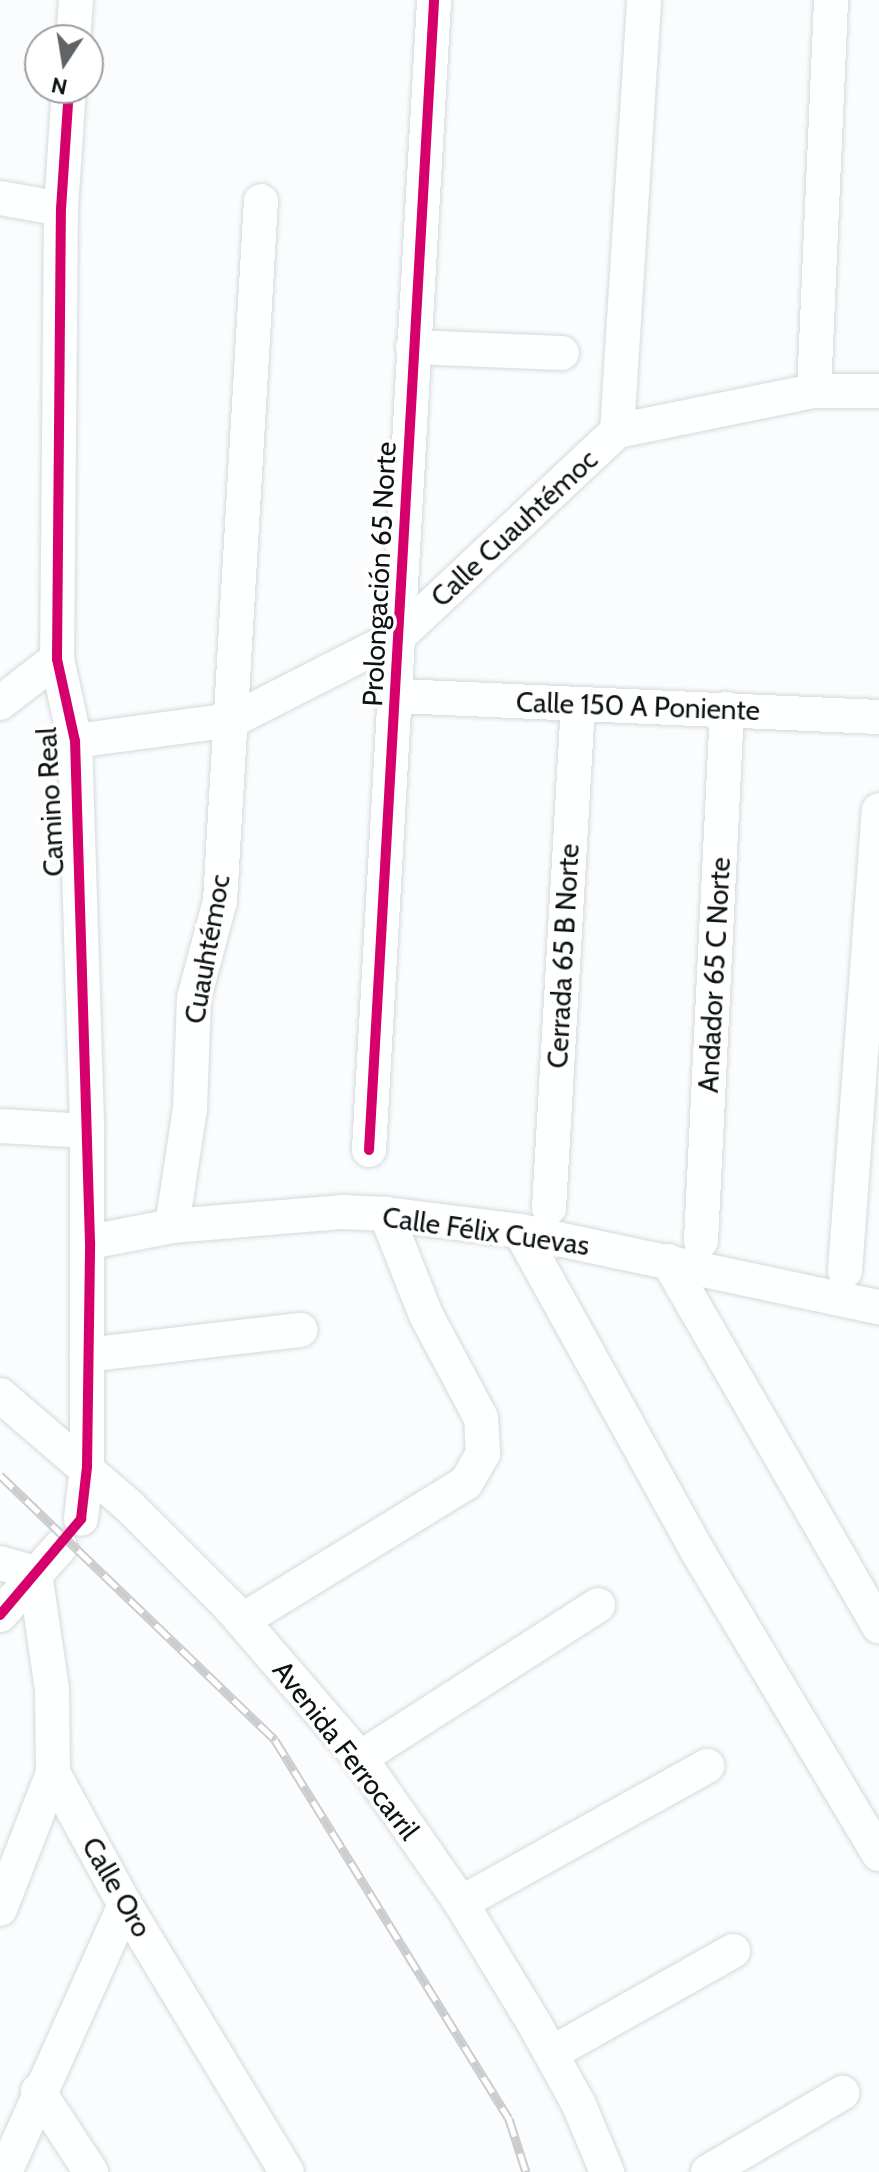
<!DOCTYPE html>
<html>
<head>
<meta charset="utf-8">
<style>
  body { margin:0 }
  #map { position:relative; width:879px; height:2172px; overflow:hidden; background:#fafcfd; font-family:Cabin,sans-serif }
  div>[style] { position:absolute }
  .roads { filter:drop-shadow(0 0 2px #d6d9dc) drop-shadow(0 0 2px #d6d9dc) }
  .minor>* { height:34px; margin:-17px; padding:0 17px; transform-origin:17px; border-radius:17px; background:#feffff }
  .rail>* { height:9px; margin-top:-4.5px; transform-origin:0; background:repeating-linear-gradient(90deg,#fff 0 18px,#cbcccd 0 36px); box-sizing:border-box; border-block:2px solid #cbcccd }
  .cycleway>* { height:10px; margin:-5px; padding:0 5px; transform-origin:5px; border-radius:5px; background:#d6006c }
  span { translate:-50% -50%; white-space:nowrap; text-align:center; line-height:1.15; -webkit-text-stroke:7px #fff; paint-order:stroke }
  .street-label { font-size:28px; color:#0d1215 }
  .north { position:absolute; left:24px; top:24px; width:80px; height:80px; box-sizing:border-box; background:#fff; border:2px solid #9ea0a1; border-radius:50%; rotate:192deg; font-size:22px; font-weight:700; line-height:32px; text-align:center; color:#0d1215 }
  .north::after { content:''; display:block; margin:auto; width:28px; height:36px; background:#606466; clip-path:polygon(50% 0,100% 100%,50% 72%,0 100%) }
</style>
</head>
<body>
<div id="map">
  <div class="roads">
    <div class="minor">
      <div style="left:73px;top:40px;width:40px;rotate:-85.7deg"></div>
      <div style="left:69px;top:88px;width:121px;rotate:93.8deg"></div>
      <div style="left:61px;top:209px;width:450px;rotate:90.5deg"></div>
      <div style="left:57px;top:659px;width:84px;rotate:77.6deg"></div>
      <div style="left:75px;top:741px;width:390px;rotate:88.2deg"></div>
      <div style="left:87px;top:1131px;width:336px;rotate:90deg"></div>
      <div style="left:87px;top:1467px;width:52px;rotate:96.6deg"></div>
      <div style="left:0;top:198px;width:62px;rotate:10.2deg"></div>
      <div style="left:413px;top:347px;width:149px;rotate:2.3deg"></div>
      <div style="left:814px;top:391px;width:391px;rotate:-87.5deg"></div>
      <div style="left:617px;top:431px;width:432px;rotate:-86.4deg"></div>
      <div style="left:398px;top:696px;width:481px;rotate:2.5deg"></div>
      <div style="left:0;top:703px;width:72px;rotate:-37.7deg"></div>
      <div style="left:75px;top:741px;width:159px;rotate:-7.6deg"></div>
      <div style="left:233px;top:720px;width:187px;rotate:-27deg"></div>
      <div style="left:400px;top:635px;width:298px;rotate:-43.2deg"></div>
      <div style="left:617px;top:431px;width:201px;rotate:-11.5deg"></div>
      <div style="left:814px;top:391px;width:65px"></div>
      <div style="left:0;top:1126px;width:87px;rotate:3.3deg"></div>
      <div style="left:369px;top:1150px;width:1152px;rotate:-86.76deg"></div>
      <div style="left:549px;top:1208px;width:504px;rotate:-86.7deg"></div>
      <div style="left:172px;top:1226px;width:119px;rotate:-81.3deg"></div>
      <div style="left:190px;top:1108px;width:110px;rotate:-87.9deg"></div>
      <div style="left:194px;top:998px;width:100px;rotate:-75deg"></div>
      <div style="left:220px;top:901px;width:701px;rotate:-86.65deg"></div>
      <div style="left:520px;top:1231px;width:367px;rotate:61deg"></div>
      <div style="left:698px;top:1552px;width:352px;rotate:59.1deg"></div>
      <div style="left:701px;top:1241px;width:533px;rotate:-87.2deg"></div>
      <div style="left:90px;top:1242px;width:84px;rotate:-11deg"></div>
      <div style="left:172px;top:1226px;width:172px;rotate:-4.7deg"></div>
      <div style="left:343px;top:1212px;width:43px;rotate:2.7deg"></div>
      <div style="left:386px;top:1214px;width:135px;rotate:7.2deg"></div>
      <div style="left:520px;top:1231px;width:367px;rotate:12deg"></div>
      <div style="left:668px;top:1261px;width:422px;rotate:60deg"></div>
      <div style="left:845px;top:1271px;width:462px;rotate:-85.8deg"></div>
      <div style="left:87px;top:1355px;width:215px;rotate:-6.7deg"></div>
      <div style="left:0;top:1395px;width:169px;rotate:40.7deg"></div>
      <div style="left:128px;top:1505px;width:146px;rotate:45deg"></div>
      <div style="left:231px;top:1608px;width:198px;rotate:49.3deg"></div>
      <div style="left:360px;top:1758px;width:177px;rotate:55.1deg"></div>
      <div style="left:461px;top:1903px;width:140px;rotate:58.7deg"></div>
      <div style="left:534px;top:2023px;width:94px;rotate:61.2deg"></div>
      <div style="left:579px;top:2105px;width:73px;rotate:67.3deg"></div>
      <div style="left:0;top:1563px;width:36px;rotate:16deg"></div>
      <div style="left:35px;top:1573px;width:117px;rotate:81.7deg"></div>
      <div style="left:52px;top:1689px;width:84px;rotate:89.3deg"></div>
      <div style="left:53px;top:1773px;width:150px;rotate:61.4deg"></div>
      <div style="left:125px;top:1905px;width:312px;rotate:58.8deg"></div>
      <div style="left:0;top:1615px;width:91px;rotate:-48.6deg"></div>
      <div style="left:243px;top:1620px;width:262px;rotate:-31.6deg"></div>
      <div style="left:466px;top:1483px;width:34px;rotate:-60deg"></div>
      <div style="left:483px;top:1454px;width:36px;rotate:-93deg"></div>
      <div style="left:481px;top:1418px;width:117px;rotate:-118.1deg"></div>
      <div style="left:426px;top:1315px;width:109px;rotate:-111.6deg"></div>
      <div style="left:360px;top:1758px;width:283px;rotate:-32.7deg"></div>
      <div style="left:461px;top:1903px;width:282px;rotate:-29.1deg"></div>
      <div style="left:0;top:1909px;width:146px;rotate:-68.7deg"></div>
      <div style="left:552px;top:2053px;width:208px;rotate:-29.4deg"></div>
      <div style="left:38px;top:2091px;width:97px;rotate:56.8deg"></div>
      <div style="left:5px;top:2172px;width:293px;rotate:-65.8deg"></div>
      <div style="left:708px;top:2172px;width:156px;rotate:-30.5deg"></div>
    </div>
  </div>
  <div class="rail">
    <div style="left:0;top:1475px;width:382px;rotate:43.9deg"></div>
    <div style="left:275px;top:1740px;width:445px;rotate:58.3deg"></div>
    <div style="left:509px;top:2119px;width:56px;rotate:72.2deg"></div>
  </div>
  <div class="cycleway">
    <div style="left:369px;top:1150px;width:1152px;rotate:-86.76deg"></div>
    <div style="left:0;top:1615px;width:126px;rotate:-49.8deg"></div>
    <div style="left:81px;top:1519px;width:52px;rotate:-83.4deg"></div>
    <div style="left:87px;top:1467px;width:225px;rotate:-89.2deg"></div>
    <div style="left:90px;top:1242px;width:501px;rotate:-91.71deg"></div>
    <div style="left:75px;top:741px;width:84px;rotate:-102.4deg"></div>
    <div style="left:57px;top:659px;width:450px;rotate:-89.5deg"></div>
    <div style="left:61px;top:209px;width:121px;rotate:-86.2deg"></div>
  </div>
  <div class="street-label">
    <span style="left:514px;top:528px;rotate:-43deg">Calle Cuauhtémoc</span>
    <span style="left:379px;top:574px;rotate:-87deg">Prolongación 65 Norte</span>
    <span style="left:638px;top:706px;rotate:2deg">Calle 150 A Poniente</span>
    <span style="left:50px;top:802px;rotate:-93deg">Camino Real</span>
    <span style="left:207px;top:949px;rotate:-80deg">Cuauhtémoc</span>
    <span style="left:563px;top:956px;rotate:-87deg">Cerrada 65 B Norte</span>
    <span style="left:714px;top:975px;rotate:-87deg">Andador 65 C Norte</span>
    <span style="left:486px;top:1231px;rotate:8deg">Calle Félix Cuevas</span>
    <span style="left:346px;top:1750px;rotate:52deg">Avenida Ferrocarril</span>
    <span style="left:117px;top:1887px;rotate:60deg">Calle Oro</span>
  </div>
  <div class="north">N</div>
</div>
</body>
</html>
